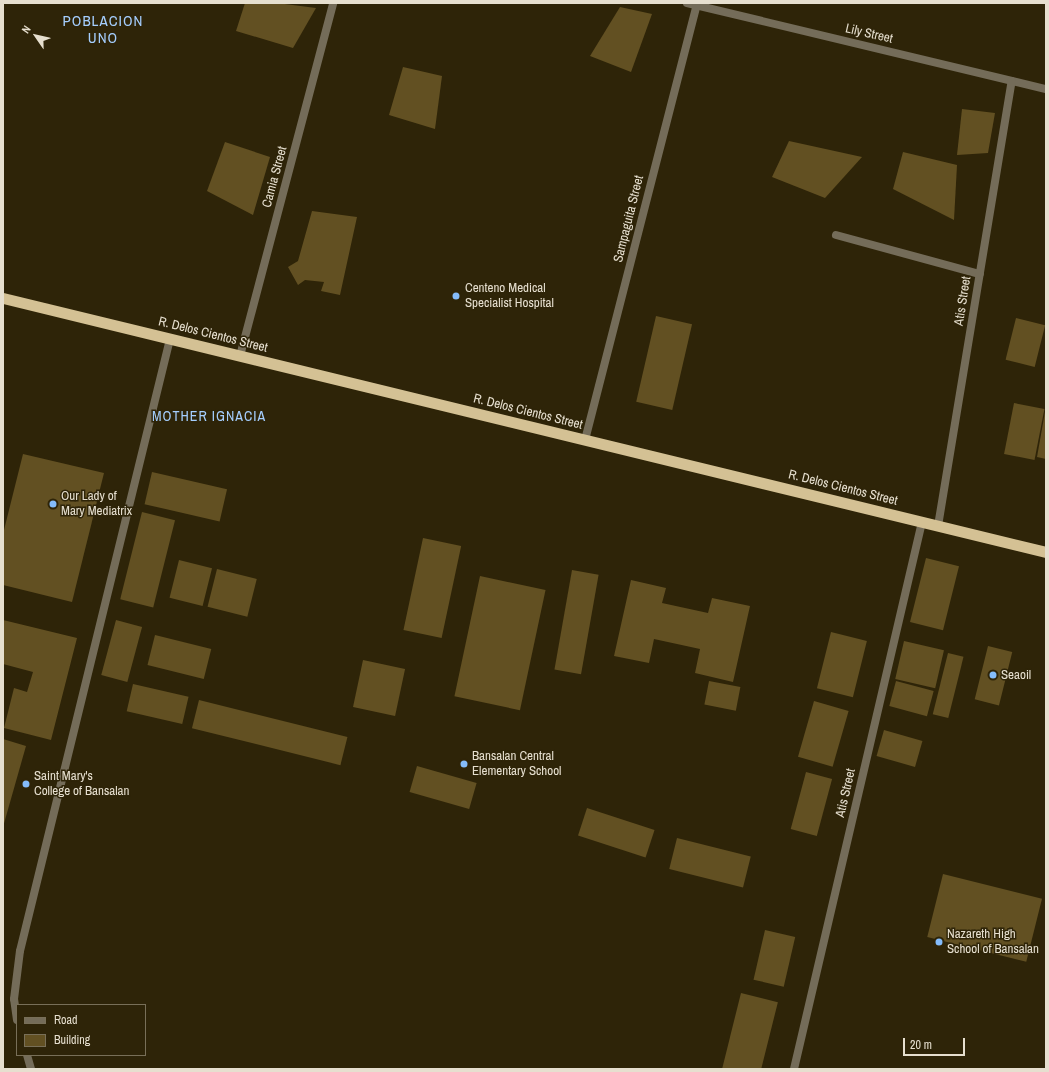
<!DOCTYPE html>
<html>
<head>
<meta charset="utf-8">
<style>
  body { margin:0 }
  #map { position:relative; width:1049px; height:1072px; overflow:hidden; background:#2e2408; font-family:"Archivo Narrow",sans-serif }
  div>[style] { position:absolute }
  .building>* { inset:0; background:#625022; transform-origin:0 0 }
  .service>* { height:8px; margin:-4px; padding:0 4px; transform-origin:4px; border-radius:4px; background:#746c59 }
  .minor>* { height:8px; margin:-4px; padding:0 4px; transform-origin:4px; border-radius:4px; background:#746c59 }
  .trunk>* { height:11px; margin:-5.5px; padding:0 5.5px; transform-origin:5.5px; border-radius:5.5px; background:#d4c194 }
  .dots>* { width:11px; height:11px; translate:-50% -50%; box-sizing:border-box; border:2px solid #2e2408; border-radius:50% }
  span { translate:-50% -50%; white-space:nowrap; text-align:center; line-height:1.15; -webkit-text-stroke:3px #2e2408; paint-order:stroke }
  .street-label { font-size:13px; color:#e6dfcf }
  .poi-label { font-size:13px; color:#e6dfcf }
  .left { translate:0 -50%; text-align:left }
  .neighbourhood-label { font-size:14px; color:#a5cefe; letter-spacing:1px }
  .quarter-label { font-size:15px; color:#a5cefe; letter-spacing:1px }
  .frame { position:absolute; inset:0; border:4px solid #e6dfcf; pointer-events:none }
  .legend { position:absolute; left:16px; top:1004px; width:130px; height:52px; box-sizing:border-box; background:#2e2408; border:1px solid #786f58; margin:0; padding:5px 7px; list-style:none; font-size:12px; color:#e6dfcf }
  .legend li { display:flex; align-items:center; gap:8px; height:20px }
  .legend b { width:20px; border:1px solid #786f58 }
  .north { position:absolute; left:16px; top:16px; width:40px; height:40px; -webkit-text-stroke:3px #2e2408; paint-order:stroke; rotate:304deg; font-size:11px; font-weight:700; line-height:16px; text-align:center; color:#e6dfcf }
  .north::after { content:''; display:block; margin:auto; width:14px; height:18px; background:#e6dfcf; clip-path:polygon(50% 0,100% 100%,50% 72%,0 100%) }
  .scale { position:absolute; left:903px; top:1038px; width:62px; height:18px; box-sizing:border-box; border:2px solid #e6dfcf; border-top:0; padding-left:5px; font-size:12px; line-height:14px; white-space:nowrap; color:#e6dfcf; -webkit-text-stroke:3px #2e2408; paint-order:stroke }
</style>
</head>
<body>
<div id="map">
  <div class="building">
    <div style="clip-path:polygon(245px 3px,277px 3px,316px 8px,293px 48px,236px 31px)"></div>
    <div style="clip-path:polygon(620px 7px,652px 14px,631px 72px,590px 56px)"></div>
    <div style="clip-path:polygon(403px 67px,442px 76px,435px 129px,389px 115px)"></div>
    <div style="clip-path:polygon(962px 109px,995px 113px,988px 153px,957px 155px)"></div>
    <div style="clip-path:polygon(789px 141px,862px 157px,825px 198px,772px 177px)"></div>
    <div style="clip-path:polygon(225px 142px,270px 157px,253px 215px,207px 191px)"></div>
    <div style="clip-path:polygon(903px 152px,957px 165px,954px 220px,893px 189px)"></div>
    <div style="clip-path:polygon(312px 211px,357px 217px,340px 295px,321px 291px,324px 282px,305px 280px,298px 285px,288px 267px,298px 261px)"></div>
    <div style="left:656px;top:316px;width:37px;height:88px;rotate:13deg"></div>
    <div style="left:1016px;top:318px;width:30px;height:43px;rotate:14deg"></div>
    <div style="left:1014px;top:403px;width:31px;height:52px;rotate:11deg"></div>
    <div style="clip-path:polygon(1045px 412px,1046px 412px,1046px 459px,1037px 457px)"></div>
    <div style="clip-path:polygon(23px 454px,104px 473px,72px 602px,3px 585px,3px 534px)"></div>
    <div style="left:152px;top:472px;width:77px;height:33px;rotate:13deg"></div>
    <div style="left:142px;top:512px;width:34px;height:90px;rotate:14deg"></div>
    <div style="left:423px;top:538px;width:39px;height:94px;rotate:12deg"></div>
    <div style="left:926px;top:558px;width:34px;height:66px;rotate:14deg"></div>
    <div style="left:179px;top:560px;width:34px;height:39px;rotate:14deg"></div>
    <div style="left:217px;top:569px;width:41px;height:39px;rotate:14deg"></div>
    <div style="left:572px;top:570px;width:27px;height:101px;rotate:10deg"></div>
    <div style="left:480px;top:576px;width:67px;height:123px;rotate:12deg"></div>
    <div style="clip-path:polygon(631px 580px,666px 588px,662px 603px,708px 613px,712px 598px,750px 606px,733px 682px,695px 673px,700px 649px,654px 639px,649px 663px,614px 656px)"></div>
    <div style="clip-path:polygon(3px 620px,77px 638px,51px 740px,4px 728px,14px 688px,27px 692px,33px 672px,3px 664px)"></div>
    <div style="left:116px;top:620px;width:27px;height:57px;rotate:15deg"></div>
    <div style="left:831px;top:632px;width:37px;height:58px;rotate:14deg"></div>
    <div style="left:155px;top:635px;width:58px;height:31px;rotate:14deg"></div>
    <div style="left:904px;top:641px;width:41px;height:39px;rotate:13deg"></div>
    <div style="left:988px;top:646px;width:25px;height:55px;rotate:14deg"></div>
    <div style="left:948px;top:653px;width:16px;height:63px;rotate:14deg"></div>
    <div style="left:363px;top:660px;width:43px;height:48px;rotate:12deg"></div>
    <div style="left:709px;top:681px;width:32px;height:24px;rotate:11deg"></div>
    <div style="left:896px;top:681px;width:39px;height:26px;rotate:15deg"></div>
    <div style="left:133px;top:684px;width:57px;height:28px;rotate:13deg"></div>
    <div style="left:199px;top:700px;width:153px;height:29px;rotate:14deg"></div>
    <div style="left:814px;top:701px;width:36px;height:58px;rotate:16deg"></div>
    <div style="left:884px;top:730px;width:40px;height:27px;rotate:16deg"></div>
    <div style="clip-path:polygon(3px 739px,26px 746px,3px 827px)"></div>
    <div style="left:417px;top:766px;width:62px;height:27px;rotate:16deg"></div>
    <div style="left:806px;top:772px;width:27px;height:59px;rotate:15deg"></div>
    <div style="left:587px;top:808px;width:71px;height:29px;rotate:18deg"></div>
    <div style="left:677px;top:838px;width:76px;height:32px;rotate:14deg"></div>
    <div style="left:943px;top:874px;width:102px;height:65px;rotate:14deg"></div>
    <div style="left:765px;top:930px;width:31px;height:51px;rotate:13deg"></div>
    <div style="left:741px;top:993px;width:38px;height:78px;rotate:14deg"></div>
  </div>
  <div class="service">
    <div style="left:836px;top:235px;width:149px;rotate:15.2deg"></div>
  </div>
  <div class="minor">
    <div style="left:687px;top:3px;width:369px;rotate:13.5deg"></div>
    <div style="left:240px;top:356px;width:365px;rotate:-75.2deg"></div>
    <div style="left:585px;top:440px;width:451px;rotate:-75.6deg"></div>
    <div style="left:938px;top:526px;width:451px;rotate:-80.6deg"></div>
    <div style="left:17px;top:1020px;width:21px;rotate:-98deg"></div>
    <div style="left:14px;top:999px;width:48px;rotate:-82.9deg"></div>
    <div style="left:20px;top:951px;width:630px;rotate:-76.23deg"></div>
    <div style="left:27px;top:1055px;width:15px;rotate:74deg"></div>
    <div style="left:794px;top:1069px;width:562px;rotate:-76.83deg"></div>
  </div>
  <div class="trunk">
    <div style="left:3px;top:298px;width:1073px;rotate:13.69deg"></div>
  </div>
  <div class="dots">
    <div style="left:456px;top:296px;background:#84bcfb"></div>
    <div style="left:53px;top:504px;background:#84bcfb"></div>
    <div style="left:993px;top:675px;background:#84bcfb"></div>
    <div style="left:464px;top:764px;background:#84bcfb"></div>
    <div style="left:26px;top:784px;background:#84bcfb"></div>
    <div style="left:939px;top:942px;background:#84bcfb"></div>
  </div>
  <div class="street-label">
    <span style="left:869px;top:34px;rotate:13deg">Lily Street</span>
    <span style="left:275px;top:177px;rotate:-75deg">Camia Street</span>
    <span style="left:629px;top:219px;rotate:-76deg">Sampaguita Street</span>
    <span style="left:963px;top:301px;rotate:-81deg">Atis Street</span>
    <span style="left:213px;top:335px;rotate:14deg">R. Delos Cientos Street</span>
    <span style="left:528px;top:412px;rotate:14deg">R. Delos Cientos Street</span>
    <span style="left:843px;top:488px;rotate:14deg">R. Delos Cientos Street</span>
    <span style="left:846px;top:793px;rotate:-77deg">Atis Street</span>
  </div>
  <div class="poi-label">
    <span class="left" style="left:465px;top:296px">Centeno Medical<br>Specialist Hospital</span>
    <span class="left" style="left:61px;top:504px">Our Lady of<br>Mary Mediatrix</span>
    <span class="left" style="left:1001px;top:675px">Seaoil</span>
    <span class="left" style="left:472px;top:764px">Bansalan Central<br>Elementary School</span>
    <span class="left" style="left:34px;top:784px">Saint Mary's<br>College of Bansalan</span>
    <span class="left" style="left:947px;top:942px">Nazareth High<br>School of Bansalan</span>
  </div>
  <div class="neighbourhood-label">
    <span style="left:209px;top:416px">MOTHER IGNACIA</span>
  </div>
  <div class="quarter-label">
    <span style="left:103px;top:29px">POBLACION<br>UNO</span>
  </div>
  <div class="frame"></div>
  <ul class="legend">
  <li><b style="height:5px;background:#746c59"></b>Road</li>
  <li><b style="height:11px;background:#625022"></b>Building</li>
  </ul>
  <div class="north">N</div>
  <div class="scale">20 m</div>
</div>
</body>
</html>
